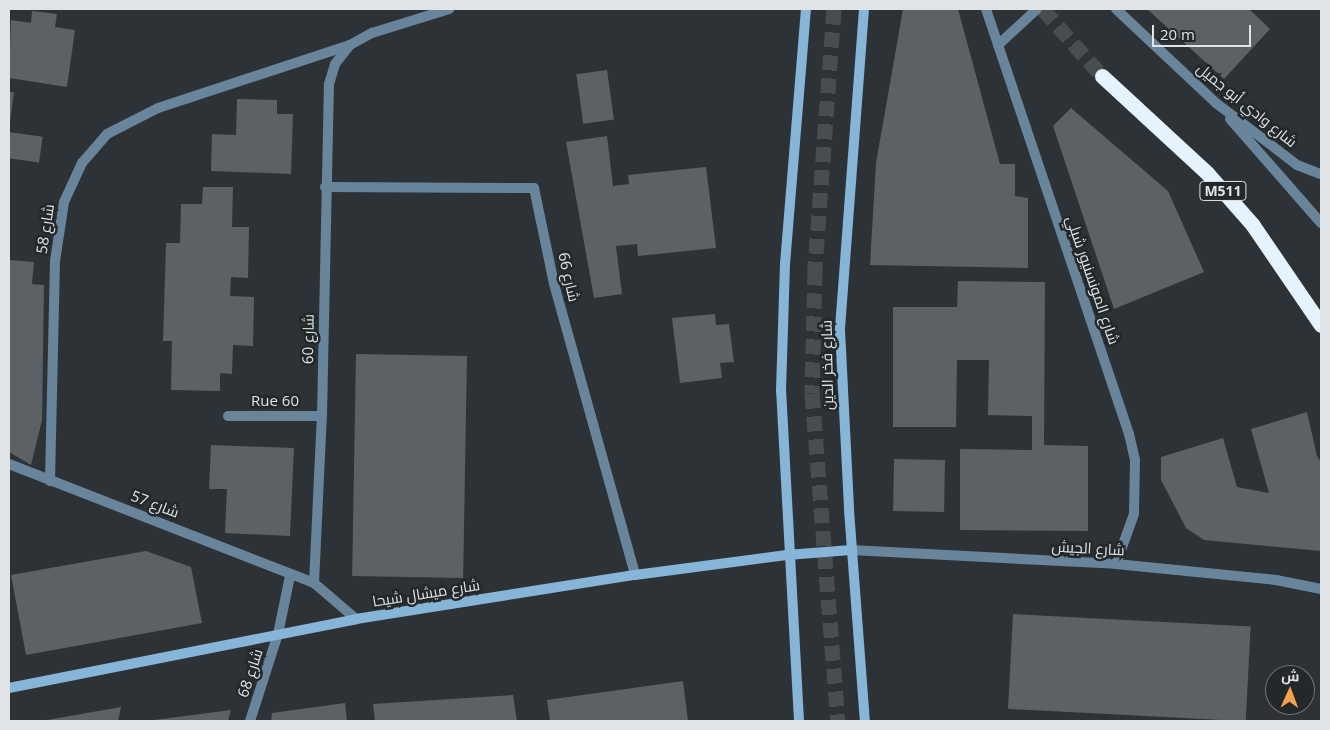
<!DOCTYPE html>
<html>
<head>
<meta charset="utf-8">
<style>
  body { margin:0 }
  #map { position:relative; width:1330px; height:730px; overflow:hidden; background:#2d3236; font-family:"Open Sans",Cairo,sans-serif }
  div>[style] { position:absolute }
  .building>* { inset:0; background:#5c6165; transform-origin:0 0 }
  .highway-tunnel>* { height:15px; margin-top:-7.5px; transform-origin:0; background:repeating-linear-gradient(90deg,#484d50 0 15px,transparent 0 23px) }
  .lane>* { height:10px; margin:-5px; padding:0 5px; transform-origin:5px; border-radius:5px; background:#69859b }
  .street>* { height:10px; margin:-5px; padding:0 5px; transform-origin:5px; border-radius:5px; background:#69859b }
  .secondary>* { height:10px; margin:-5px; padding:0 5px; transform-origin:5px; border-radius:5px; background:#86b5d8 }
  .highway>* { height:15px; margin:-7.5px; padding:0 7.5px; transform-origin:7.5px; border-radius:7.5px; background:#e5f3fe }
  span { translate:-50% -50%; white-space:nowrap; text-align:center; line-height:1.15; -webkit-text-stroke:5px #23282b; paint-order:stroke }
  .shield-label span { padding:1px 4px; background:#23282b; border:1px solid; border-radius:4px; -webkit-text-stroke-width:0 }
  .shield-label { font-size:14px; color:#e0e4e6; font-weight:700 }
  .street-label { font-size:15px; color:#e0e4e6 }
  .frame { position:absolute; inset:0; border:10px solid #e0e4e6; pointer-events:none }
  .north { position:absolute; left:1265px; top:665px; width:50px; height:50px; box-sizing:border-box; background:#23282b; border:1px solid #6f7376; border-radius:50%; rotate:2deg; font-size:14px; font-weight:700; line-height:20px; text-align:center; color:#e0e4e6 }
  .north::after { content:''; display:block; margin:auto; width:18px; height:22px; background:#f8a04b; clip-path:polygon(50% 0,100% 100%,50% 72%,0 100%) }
  .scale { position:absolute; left:1152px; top:25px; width:99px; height:22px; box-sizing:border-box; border:2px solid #e0e4e6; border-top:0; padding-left:6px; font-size:15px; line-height:18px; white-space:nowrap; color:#e0e4e6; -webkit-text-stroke:4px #23282b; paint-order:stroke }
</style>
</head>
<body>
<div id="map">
  <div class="building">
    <div style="clip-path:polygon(903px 9px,958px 9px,1000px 164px,1015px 164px,1015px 196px,1028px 198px,1028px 268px,870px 265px,876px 163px)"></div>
    <div style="clip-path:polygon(1147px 9px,1249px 9px,1270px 29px,1224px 79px)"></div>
    <div style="clip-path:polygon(32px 11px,57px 14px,55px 27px,75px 30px,67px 87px,9px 78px,11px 20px,31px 23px)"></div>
    <div style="left:607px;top:70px;width:50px;height:31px;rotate:82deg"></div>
    <div style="clip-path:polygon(9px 92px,14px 92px,10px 122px,9px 122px)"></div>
    <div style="clip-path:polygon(237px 99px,277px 100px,277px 114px,293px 114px,291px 174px,211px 171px,212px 134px,236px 135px)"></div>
    <div style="clip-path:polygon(1071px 108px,1168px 191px,1204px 272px,1114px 309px,1053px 126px)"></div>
    <div style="left:9px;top:132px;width:34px;height:26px;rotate:8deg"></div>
    <div style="clip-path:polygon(607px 136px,613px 186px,629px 184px,628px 175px,706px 167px,716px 248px,638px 256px,637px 244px,616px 246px,622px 294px,594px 298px,566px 142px)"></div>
    <div style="clip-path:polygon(203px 187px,233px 187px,232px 227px,249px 227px,248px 278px,231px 277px,230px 296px,254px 297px,253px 346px,233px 345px,232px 374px,220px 373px,220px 391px,171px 390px,172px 341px,163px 341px,166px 243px,180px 243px,181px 204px,202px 204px)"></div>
    <div style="clip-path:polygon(9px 260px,34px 262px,32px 284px,44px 285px,42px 420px,31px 465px,9px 452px)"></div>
    <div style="clip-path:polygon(958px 281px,1045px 282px,1044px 445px,1088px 446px,1088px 531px,960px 530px,960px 449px,1032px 450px,1032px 416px,988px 415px,989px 360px,957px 360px,956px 427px,893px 427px,893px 307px,957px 307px)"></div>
    <div style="clip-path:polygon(715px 314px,716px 325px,729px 324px,734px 362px,720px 363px,722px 378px,680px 383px,672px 318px)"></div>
    <div style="left:356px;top:354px;width:111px;height:222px;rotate:1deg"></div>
    <div style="clip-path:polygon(1307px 412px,1317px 456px,1321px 462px,1321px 551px,1204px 540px,1186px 528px,1161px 480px,1161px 457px,1223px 438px,1237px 487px,1269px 493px,1251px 429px)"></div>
    <div style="clip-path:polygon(211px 445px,294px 448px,290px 536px,225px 533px,227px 489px,209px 489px)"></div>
    <div style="left:894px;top:459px;width:51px;height:52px;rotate:1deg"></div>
    <div style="clip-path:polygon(146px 551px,191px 567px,202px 623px,26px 655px,11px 575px)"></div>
    <div style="left:1013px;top:614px;width:238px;height:95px;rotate:3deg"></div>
    <div style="clip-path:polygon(683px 681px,688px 721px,550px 721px,547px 700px)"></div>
    <div style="clip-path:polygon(513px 695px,517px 721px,375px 721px,373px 704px)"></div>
    <div style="clip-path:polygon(345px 703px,347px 721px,271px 721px,272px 713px)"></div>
    <div style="clip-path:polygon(121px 707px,118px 721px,47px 721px,47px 720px)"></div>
    <div style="clip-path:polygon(231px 710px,228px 721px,154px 721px,154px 720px)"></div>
  </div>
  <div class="highway-tunnel">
    <div style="left:834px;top:9px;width:262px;rotate:94.2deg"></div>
    <div style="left:815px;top:270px;width:123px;rotate:91.4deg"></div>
    <div style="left:812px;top:393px;width:329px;rotate:85.5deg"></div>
    <div style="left:1043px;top:9px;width:89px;rotate:48.6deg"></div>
  </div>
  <div class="lane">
    <div style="left:325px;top:187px;width:209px;rotate:0.3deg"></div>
    <div style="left:534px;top:188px;width:98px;rotate:78.2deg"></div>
    <div style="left:554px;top:284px;width:302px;rotate:74.4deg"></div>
    <div style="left:228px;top:416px;width:94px"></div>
    <div style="left:50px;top:481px;width:220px;rotate:-88.7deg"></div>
    <div style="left:55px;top:261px;width:60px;rotate:-81.3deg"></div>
    <div style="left:64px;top:202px;width:43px;rotate:-65.2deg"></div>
    <div style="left:82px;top:163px;width:38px;rotate:-49deg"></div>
    <div style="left:107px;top:134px;width:57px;rotate:-27deg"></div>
    <div style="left:158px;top:108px;width:202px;rotate:-18.2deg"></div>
  </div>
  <div class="street">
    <div style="left:986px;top:9px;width:448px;rotate:71.4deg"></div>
    <div style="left:1129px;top:434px;width:27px;rotate:77deg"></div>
    <div style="left:1135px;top:460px;width:54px;rotate:91.1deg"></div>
    <div style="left:1134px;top:514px;width:53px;rotate:109.8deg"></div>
    <div style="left:1116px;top:9px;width:137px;rotate:43.2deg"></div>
    <div style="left:1216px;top:103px;width:102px;rotate:37.4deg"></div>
    <div style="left:1297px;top:165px;width:26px;rotate:21deg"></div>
    <div style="left:998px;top:45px;width:53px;rotate:-42.7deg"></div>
    <div style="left:1230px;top:119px;width:138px;rotate:48.8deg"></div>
    <div style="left:9px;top:464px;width:327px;rotate:21.3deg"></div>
    <div style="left:314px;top:583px;width:55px;rotate:40.6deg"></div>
    <div style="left:851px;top:550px;width:265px;rotate:3deg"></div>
    <div style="left:1116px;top:564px;width:161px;rotate:5.7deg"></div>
    <div style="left:1276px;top:580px;width:46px;rotate:11.3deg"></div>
    <div style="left:314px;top:583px;width:167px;rotate:-87.3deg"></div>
    <div style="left:322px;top:416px;width:332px;rotate:-88.8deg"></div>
    <div style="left:329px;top:84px;width:21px;rotate:-73deg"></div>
    <div style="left:335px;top:64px;width:24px;rotate:-52deg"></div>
    <div style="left:350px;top:45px;width:25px;rotate:-29deg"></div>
    <div style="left:372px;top:33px;width:81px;rotate:-17.3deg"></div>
    <div style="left:250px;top:721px;width:91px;rotate:-72.2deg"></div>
    <div style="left:278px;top:634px;width:59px;rotate:-78.3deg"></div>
  </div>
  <div class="secondary">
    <div style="left:864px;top:9px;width:322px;rotate:94.3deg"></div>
    <div style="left:840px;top:330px;width:180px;rotate:87.1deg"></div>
    <div style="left:849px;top:510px;width:212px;rotate:85.7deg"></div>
    <div style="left:9px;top:688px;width:354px;rotate:-11.2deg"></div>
    <div style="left:356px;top:619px;width:282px;rotate:-9deg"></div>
    <div style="left:635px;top:575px;width:153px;rotate:-7.5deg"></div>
    <div style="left:787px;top:555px;width:64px;rotate:-4.5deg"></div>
    <div style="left:799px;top:721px;width:330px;rotate:-93.1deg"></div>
    <div style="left:781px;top:391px;width:127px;rotate:-88.2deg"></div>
    <div style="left:785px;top:264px;width:256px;rotate:-85.3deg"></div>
  </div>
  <div class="highway">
    <div style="left:1102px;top:76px;width:143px;rotate:42.7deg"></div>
    <div style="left:1207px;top:173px;width:68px;rotate:48.6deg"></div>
    <div style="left:1252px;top:224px;width:122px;rotate:55.7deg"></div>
  </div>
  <div class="shield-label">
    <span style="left:1223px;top:191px">M511</span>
  </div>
  <div class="street-label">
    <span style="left:1247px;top:105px;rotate:39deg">شارع وادي أبو جميل</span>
    <span style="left:45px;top:229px;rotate:-81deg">شارع 58</span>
    <span style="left:569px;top:277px;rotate:77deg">شارع 66</span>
    <span style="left:1093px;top:280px;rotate:71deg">شارع المونسنيور شبلي</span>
    <span style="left:308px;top:339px;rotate:-89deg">شارع 60</span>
    <span style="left:827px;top:365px;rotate:-91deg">شارع فخر الدين</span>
    <span style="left:275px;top:401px">Rue 60</span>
    <span style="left:155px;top:504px;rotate:21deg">شارع 57</span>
    <span style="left:1088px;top:548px;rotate:3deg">شارع الجيش</span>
    <span style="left:426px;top:593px;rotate:-9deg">شارع ميشال شيحا</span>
    <span style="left:250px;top:673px;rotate:-72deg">شارع 68</span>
  </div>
  <div class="frame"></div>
  <div class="north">ش</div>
  <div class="scale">20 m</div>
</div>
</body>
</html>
